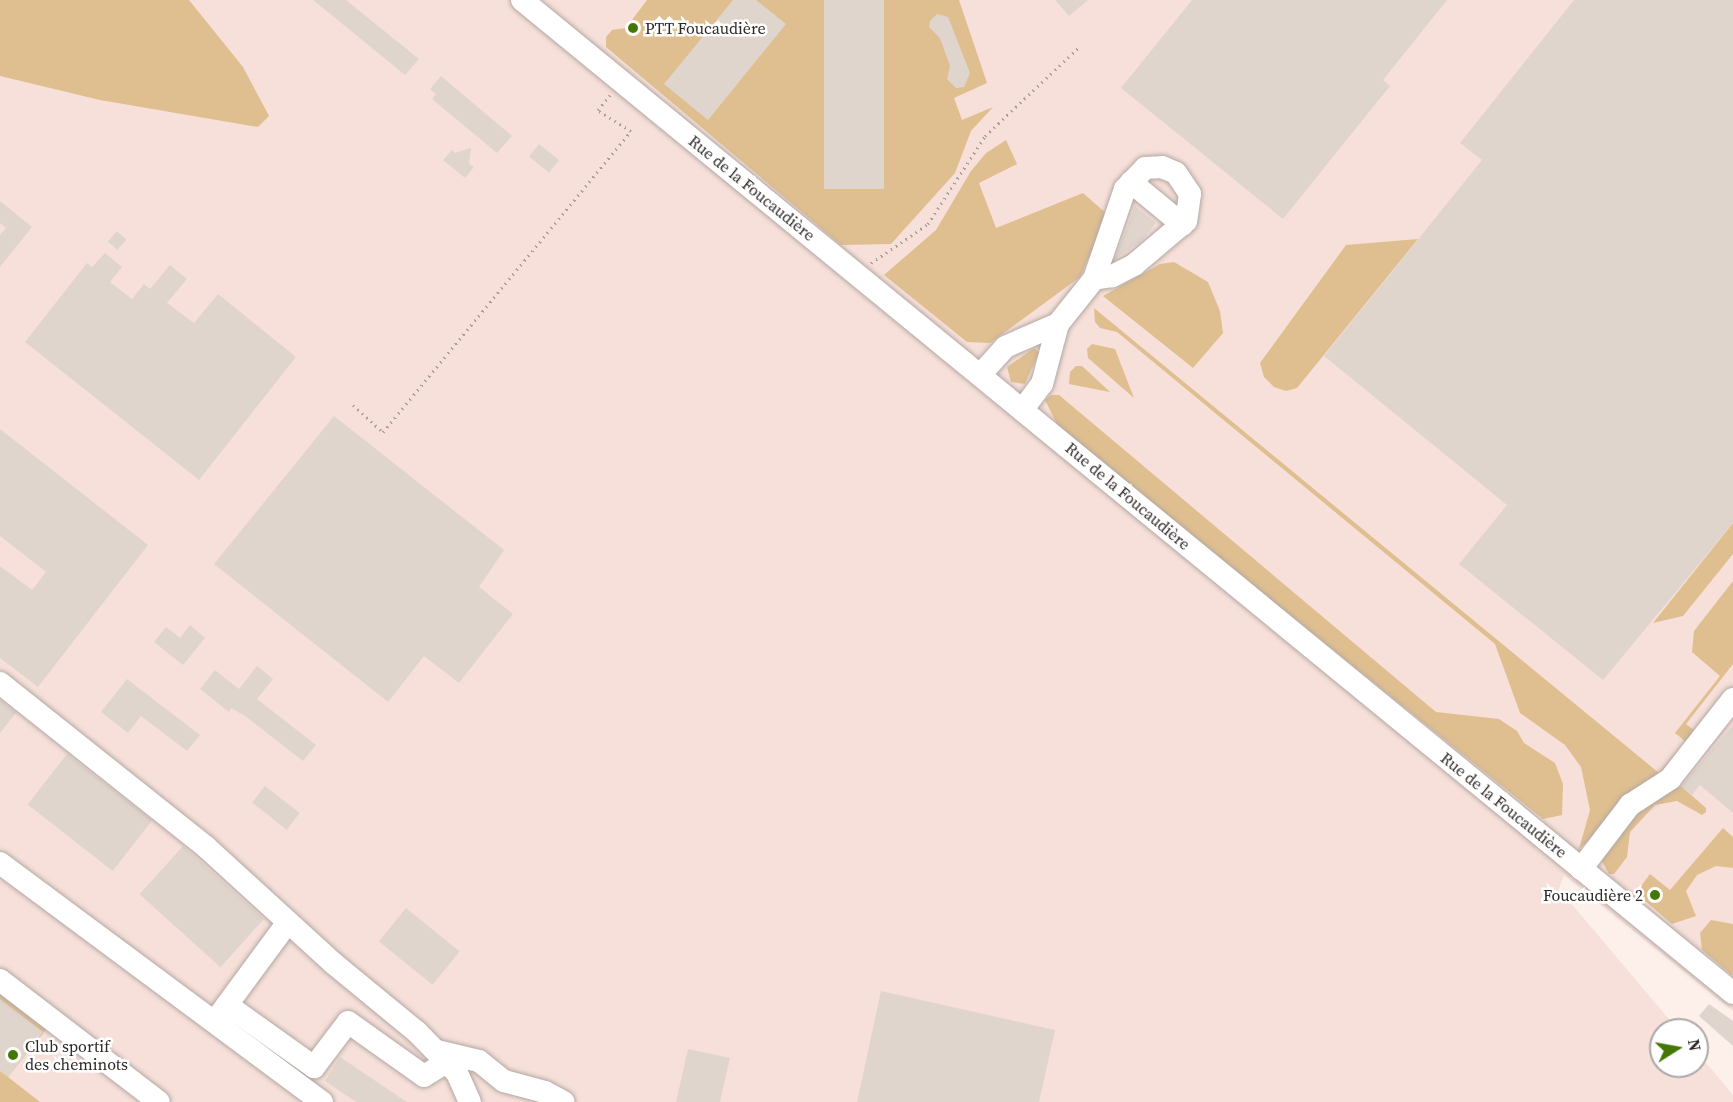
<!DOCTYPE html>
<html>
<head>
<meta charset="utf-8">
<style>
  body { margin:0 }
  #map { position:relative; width:1733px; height:1102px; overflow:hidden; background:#fdefea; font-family:"Source Serif 4",serif }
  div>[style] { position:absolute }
  .built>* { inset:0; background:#f6e0d9 }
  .green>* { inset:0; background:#dfbf90 }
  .building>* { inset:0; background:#e0d5cd; transform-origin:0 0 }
  .path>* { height:3px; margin-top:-1.5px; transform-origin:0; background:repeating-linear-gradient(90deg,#a89e9a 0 1.5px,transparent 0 6px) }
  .roads { filter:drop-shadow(0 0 2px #b4a7a3) drop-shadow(0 0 2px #b4a7a3) }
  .minor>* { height:22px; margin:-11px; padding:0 11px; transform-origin:11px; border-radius:11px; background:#fff }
  .dots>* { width:16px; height:16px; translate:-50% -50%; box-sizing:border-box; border:3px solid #fff; border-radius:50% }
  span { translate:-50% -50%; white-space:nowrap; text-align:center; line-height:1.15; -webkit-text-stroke:5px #fff; paint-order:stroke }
  .poi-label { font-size:16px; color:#2d2826 }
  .left { translate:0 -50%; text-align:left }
  .right { translate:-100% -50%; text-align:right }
  .street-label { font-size:16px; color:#2d2826 }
  .north { position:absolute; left:1649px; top:1018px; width:60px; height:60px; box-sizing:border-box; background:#fff; border:2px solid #aba9a8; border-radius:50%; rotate:79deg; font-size:16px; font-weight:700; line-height:24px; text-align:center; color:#2d2826 }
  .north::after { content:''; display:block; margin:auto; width:21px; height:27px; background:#447806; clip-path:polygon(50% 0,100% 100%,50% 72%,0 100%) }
</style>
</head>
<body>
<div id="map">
  <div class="built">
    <div style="clip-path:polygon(0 0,1733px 0,1733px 1011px,1564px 875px,1559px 889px,1678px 1030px,1661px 1030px,1661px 1066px,1697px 1066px,1697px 1052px,1733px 1095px,1733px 1102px,0 1102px)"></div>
  </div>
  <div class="green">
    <div style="clip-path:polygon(0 0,189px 0,243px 67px,269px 116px,258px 127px,100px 100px,0 76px)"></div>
    <div style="clip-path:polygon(647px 0,959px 0,987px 83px,954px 98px,962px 120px,993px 107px,971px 131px,955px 173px,891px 244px,841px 245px,606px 47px,606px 37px,612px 30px,626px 28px)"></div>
    <div style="clip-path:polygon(1006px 140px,1017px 164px,979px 183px,996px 228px,1083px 193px,1108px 215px,1080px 277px,990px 343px,967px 342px,884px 275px,936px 230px,971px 171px,986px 153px)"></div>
    <div style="clip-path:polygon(1418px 239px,1297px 388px,1286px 391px,1274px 387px,1264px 377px,1260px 363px,1346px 245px)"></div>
    <div style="clip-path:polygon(1174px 262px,1208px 282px,1220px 311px,1223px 333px,1193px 368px,1103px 296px,1160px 264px)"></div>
    <div style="clip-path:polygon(1094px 308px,1659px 773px,1679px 749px,1681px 756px,1579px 849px,1590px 810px,1581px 767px,1565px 745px,1520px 713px,1495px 644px,1117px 332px,1100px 328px,1095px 322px)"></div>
    <div style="clip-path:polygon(1092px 344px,1115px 349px,1134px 398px,1088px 358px,1087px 349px)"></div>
    <div style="clip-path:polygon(1034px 348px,1039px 352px,1025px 384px,1011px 382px,1007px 367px)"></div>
    <div style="clip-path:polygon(1076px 366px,1082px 366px,1110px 392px,1069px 384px,1070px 372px)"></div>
    <div style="clip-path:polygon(1051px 395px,1059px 395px,1436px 712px,1499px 719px,1517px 731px,1524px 743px,1555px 763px,1563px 784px,1562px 815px,1543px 819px,1060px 430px,1045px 400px)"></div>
    <div style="clip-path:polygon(1733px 523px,1733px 554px,1683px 616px,1653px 623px)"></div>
    <div style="clip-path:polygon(1733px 581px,1733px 664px,1686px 724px,1695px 731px,1686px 742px,1675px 733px,1720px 676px,1692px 652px,1694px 631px)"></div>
    <div style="clip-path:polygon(1681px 786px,1706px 808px,1706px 812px,1702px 815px,1677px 801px,1655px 805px,1630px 832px,1627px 857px,1614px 874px,1609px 874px,1600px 858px,1645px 805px)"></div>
    <div style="clip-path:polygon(1723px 828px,1733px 837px,1733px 868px,1716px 866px,1697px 875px,1686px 891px,1696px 916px,1672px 924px,1636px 893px,1650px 874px,1670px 890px)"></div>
    <div style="clip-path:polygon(1711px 920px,1733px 924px,1733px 976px,1702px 950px,1700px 933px)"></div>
    <div style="clip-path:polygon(0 986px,49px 1026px,8px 1077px,40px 1102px,0 1102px)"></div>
  </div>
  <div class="building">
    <div style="clip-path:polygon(313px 0,346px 0,419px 59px,405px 75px)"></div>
    <div style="clip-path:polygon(733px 0,756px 0,786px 24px,708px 120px,664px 84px)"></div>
    <div style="left:824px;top:0;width:60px;height:189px"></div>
    <div style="clip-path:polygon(1055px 0,1088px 0,1069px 16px)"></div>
    <div style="clip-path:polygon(1192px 0,1447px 0,1383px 80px,1390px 86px,1283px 219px,1121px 88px)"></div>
    <div style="clip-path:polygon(1574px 0,1733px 0,1733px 523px,1603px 680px,1459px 564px,1507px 505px,1324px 356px,1482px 160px,1460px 143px)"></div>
    <div style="clip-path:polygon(937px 14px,948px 17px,970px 73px,964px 87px,956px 88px,947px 79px,950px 66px,940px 38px,929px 27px,930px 21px)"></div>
    <div style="clip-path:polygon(441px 76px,512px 136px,497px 153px,432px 99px,436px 94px,430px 89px)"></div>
    <div style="left:539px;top:144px;width:26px;height:16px;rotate:39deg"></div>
    <div style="clip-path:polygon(471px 148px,469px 164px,474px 167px,465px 178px,443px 160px,452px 150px,455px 153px)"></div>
    <div style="clip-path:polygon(0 201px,32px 227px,0 267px,0 235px,6px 228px,0 223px)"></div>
    <div style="clip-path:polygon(1135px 206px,1156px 223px,1141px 241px,1115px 259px)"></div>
    <div style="left:117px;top:231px;width:13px;height:14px;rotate:42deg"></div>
    <div style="clip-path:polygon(105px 253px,122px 267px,110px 282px,132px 299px,144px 284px,150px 289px,170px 265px,187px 279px,167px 303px,194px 323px,218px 294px,296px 357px,199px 480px,25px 342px,87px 263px,92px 267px)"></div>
    <div style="clip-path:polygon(334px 416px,504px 550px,479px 587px,513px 614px,459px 683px,424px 656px,388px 702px,214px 564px)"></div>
    <div style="clip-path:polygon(0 429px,148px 545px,38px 687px,0 658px,0 566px,32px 590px,46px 572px,0 536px)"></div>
    <div style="clip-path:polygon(190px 625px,205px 638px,183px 665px,154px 642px,166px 627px,180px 638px)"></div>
    <div style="clip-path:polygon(257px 666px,273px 679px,257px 699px,316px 745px,303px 761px,245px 716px,231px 708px,229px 712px,200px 689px,215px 670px,239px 689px)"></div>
    <div style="clip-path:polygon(127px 679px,200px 735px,187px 751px,141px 716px,128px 733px,101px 712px)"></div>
    <div style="clip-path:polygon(0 700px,16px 713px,0 733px)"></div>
    <div style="clip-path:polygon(1733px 725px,1733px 813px,1700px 785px,1692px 795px,1681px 786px)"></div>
    <div style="left:67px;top:754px;width:108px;height:64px;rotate:38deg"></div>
    <div style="left:265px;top:786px;width:44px;height:21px;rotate:38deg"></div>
    <div style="left:183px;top:846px;width:109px;height:65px;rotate:42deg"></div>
    <div style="left:406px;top:908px;width:69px;height:43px;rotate:39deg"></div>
    <div style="clip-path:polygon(881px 991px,1055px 1030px,1039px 1102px,857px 1102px)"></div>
    <div style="clip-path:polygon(0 999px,43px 1032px,8px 1077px,0 1071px)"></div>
    <div style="clip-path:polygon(1709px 1004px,1733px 1021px,1733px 1046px,1699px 1016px)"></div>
    <div style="clip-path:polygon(688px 1049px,730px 1058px,720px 1102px,676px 1102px)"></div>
    <div style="clip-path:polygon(340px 1057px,407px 1102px,356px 1102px,325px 1081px)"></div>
  </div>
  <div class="path">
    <div style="left:871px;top:263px;width:69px;rotate:-34.4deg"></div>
    <div style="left:928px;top:224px;width:105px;rotate:-57.1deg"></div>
    <div style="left:985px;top:136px;width:129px;rotate:-43.4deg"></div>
    <div style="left:353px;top:405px;width:40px;rotate:42deg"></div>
    <div style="left:383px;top:432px;width:390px;rotate:-50.5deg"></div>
    <div style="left:631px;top:131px;width:39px;rotate:-148deg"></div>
    <div style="left:598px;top:110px;width:21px;rotate:-51deg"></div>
  </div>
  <div class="roads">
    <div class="minor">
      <div style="left:522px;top:0;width:1566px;rotate:39.35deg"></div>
      <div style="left:1131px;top:182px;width:67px;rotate:39.6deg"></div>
      <div style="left:981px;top:374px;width:36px;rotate:-48deg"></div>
      <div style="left:1005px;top:347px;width:58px;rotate:-23.5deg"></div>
      <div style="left:1023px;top:409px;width:31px;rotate:-53deg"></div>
      <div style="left:1042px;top:384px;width:62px;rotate:-75.1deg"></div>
      <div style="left:1058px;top:324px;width:58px;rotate:-51.3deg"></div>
      <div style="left:1094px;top:279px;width:95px;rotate:-71deg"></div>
      <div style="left:1125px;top:189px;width:29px;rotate:-46deg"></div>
      <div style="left:1145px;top:168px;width:17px;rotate:-3deg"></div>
      <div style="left:1162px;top:167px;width:15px;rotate:23deg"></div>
      <div style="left:1176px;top:173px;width:25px;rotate:56deg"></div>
      <div style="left:1190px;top:194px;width:27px;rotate:98deg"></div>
      <div style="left:1186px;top:221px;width:68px;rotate:139.8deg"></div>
      <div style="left:1134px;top:265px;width:25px;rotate:153deg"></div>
      <div style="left:1112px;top:276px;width:18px;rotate:171deg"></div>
      <div style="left:0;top:683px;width:263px;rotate:38.5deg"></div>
      <div style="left:206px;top:847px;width:172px;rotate:42.4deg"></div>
      <div style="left:333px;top:963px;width:109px;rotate:39.4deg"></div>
      <div style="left:417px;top:1032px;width:57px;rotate:45.7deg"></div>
      <div style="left:457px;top:1073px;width:32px;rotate:66deg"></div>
      <div style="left:0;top:863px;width:401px;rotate:36.6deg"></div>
      <div style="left:1581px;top:869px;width:81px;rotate:-52.6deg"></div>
      <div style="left:1630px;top:805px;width:48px;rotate:-33deg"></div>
      <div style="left:1670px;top:779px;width:102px;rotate:-51.8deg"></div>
      <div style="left:0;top:980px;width:200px;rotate:37.5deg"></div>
      <div style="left:227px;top:1005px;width:107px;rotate:35.5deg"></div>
      <div style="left:314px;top:1067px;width:56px;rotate:-52.9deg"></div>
      <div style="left:348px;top:1022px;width:93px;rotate:35.4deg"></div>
      <div style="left:424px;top:1076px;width:26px;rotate:-32deg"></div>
      <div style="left:218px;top:1017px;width:118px;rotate:-53.6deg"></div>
      <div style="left:437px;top:1051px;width:43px;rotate:13.4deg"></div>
      <div style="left:479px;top:1061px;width:32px;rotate:39deg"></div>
      <div style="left:504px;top:1081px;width:42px;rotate:15deg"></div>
      <div style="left:545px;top:1092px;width:21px;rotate:28deg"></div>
    </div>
  </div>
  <div class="dots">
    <div style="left:633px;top:28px;background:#447806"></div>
    <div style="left:1655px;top:895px;background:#447806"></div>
    <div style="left:13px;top:1055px;background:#447806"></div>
  </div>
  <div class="poi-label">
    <span class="left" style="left:645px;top:28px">PTT Foucaudière</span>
    <span class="right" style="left:1643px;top:895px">Foucaudière 2</span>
    <span class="left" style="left:25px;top:1055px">Club sportif<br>des cheminots</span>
  </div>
  <div class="street-label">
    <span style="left:752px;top:188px;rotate:39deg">Rue de la Foucaudière</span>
    <span style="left:1128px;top:496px;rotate:40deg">Rue de la Foucaudière</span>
    <span style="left:1504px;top:805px;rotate:39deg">Rue de la Foucaudière</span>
  </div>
  <div class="north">N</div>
</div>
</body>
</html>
